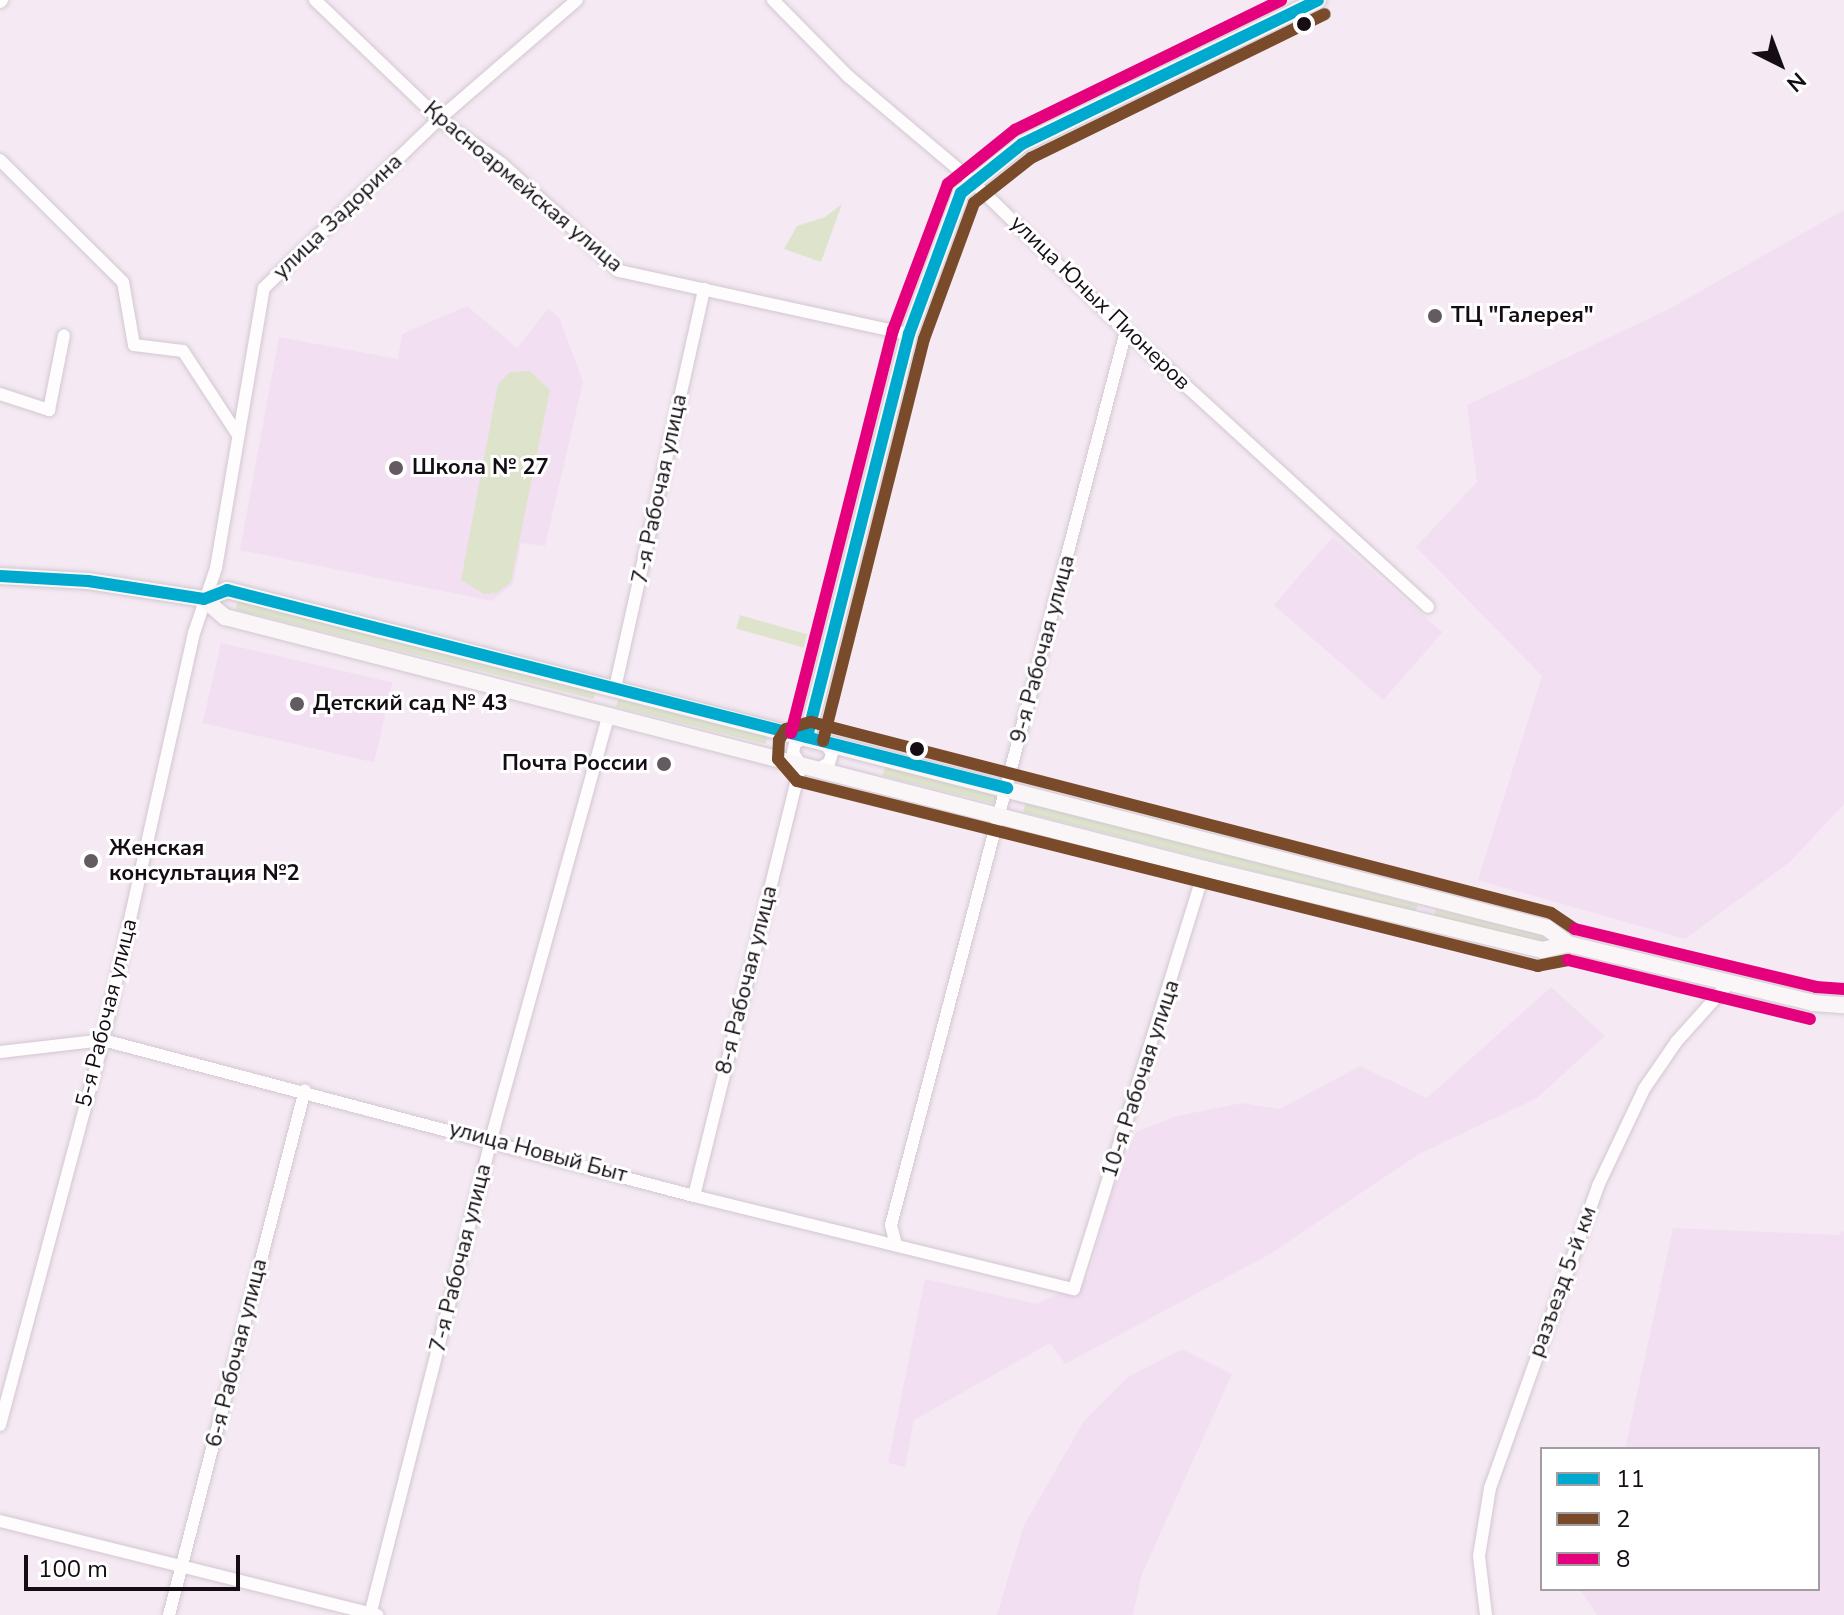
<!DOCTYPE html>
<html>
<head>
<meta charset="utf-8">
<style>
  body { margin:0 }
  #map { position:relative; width:1844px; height:1615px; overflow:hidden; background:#f5e9f4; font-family:"Nunito Sans",sans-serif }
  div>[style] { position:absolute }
  .built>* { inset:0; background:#f3dff2; transform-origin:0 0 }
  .green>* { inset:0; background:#dee4cc; transform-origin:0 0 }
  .roads { filter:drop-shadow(0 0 2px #d1c8d0) drop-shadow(0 0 2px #d1c8d0) }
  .street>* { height:12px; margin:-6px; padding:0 6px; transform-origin:6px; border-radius:6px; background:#fefcfd }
  .secondary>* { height:16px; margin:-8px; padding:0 8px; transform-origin:8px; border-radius:8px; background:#faf6f7 }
  .bus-1>* { height:12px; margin:-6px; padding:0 6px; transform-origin:6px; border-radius:6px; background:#00a9ce }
  .bus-2>* { height:12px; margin:-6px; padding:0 6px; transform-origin:6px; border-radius:6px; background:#7a4b2a }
  .bus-3>* { height:12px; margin:-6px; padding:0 6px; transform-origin:6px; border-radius:6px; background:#e5007d }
  .dots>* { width:22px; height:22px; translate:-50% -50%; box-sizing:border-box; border:4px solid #fff; border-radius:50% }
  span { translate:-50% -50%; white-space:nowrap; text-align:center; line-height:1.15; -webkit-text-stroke:6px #fff; paint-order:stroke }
  .street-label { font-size:22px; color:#140d14 }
  .poi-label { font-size:22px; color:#140d14; font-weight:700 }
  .left { translate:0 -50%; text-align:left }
  .right { translate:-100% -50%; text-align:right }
  .legend { position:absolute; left:1540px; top:1447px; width:280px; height:144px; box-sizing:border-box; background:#fff; border:2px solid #a19ea1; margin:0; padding:10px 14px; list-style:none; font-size:24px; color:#140d14 }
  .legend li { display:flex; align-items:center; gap:16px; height:40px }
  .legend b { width:40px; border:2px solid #a19ea1 }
  .north { position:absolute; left:1740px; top:24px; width:80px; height:80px; -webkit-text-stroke:6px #fff; paint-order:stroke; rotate:138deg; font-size:22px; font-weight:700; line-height:32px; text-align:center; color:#140d14 }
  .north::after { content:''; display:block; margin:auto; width:28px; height:36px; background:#140d14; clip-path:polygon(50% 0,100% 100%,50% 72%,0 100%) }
  .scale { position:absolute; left:24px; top:1555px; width:216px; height:36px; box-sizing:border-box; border:4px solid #140d14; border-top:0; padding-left:10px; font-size:24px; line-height:28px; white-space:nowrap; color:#140d14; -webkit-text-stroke:6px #fff; paint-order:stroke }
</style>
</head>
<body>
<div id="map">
  <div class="built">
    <div style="clip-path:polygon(1844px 210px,1844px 804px,1790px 862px,1685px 939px,1478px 880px,1542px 676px,1416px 547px,1477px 482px,1467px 405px,1669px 309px)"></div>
    <div style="clip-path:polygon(467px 306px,517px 348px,548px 309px,559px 317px,583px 382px,545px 546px,521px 543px,513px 584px,492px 601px,240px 550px,279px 337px,398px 359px,402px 334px)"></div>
    <div style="left:1333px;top:537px;width:145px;height:90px;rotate:41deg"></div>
    <div style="left:221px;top:643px;width:176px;height:82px;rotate:13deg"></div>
    <div style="clip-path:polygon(1551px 987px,1605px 1036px,1537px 1098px,1419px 1154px,1270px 1254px,1065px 1364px,1050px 1343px,914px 1420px,905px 1467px,888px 1463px,925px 1279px,1037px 1304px,1088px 1279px,1109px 1202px,1136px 1132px,1177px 1116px,1242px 1103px,1280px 1109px,1360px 1066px,1427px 1098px)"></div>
    <div style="clip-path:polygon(1673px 1228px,1838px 1235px,1844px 1231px,1844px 1615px,1597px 1615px,1580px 1589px,1818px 1589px,1818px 1449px,1625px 1449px)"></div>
    <div style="clip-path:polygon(1182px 1349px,1232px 1374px,1142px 1574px,1133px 1615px,997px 1615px,1024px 1525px,1084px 1421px,1128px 1377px)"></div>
  </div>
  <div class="green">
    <div style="clip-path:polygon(842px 204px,821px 262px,784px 249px,797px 226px,825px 217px)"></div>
    <div style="clip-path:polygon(530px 371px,550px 390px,511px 582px,497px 593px,484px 594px,461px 580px,498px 384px,510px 372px)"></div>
    <div style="left:238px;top:600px;width:369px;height:10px;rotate:14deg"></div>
    <div style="left:740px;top:615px;width:70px;height:14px;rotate:16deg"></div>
    <div style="left:618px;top:699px;width:154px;height:8px;rotate:14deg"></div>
    <div style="left:885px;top:766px;width:117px;height:10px;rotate:14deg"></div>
    <div style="clip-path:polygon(1026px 801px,1418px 905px,1415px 912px,1023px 812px)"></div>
    <div style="left:1436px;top:909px;width:112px;height:8px;rotate:14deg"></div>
  </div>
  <div class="roads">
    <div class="street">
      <div style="left:315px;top:0;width:172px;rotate:43.8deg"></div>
      <div style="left:439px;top:119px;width:77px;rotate:35.5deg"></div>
      <div style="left:502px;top:164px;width:159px;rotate:42.4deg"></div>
      <div style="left:619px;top:271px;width:297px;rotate:12.3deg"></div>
      <div style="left:773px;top:0;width:108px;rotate:45.4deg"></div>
      <div style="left:849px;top:77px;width:160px;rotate:40.2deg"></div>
      <div style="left:971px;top:180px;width:216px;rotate:44.3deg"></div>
      <div style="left:1126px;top:331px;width:409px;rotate:42.4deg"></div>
      <div style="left:0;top:2px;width:3px;rotate:-45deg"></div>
      <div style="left:0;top:160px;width:173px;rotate:44.8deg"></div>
      <div style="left:123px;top:282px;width:64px;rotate:80.1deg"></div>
      <div style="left:134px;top:345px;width:49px;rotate:7deg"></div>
      <div style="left:183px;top:351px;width:97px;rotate:56.8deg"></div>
      <div style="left:0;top:394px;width:52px;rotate:18.1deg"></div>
      <div style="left:49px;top:410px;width:76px;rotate:-78.7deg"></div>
      <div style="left:615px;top:688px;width:409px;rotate:-77.4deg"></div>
      <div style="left:818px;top:769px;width:13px;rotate:-29deg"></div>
      <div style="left:829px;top:763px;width:10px;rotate:-73deg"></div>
      <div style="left:832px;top:753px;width:14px;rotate:-126deg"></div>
      <div style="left:0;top:1052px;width:104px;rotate:-6.6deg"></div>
      <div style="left:103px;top:1040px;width:611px;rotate:14.79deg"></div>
      <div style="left:694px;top:1196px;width:391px;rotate:13.8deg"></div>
      <div style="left:1074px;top:1289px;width:440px;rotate:-72.7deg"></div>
      <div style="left:694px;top:1196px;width:444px;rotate:-76.1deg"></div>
      <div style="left:801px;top:765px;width:14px;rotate:-124deg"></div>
      <div style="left:793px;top:753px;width:10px;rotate:-79deg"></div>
      <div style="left:795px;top:743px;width:13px;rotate:-27deg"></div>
      <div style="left:896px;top:1245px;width:21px;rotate:-104deg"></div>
      <div style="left:891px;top:1225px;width:924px;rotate:-75.27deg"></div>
      <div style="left:0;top:1425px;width:399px;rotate:-75deg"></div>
      <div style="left:103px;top:1040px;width:417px;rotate:-77.4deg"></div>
      <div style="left:194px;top:633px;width:69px;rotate:-71.3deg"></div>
      <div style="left:216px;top:568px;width:284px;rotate:-80.3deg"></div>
      <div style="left:264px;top:288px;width:243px;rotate:-44deg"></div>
      <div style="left:439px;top:119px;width:182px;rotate:-40.8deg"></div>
      <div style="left:0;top:1521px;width:389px;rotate:14deg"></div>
      <div style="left:169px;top:1615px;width:542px;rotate:-75.48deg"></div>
      <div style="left:370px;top:1615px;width:491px;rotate:-75.7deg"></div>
      <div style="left:491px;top:1139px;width:438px;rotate:-74.5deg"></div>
      <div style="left:1486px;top:1615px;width:59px;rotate:-96.8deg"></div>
      <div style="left:1479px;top:1556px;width:69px;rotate:-80.8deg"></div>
      <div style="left:1490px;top:1488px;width:321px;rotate:-70.3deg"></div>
      <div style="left:1598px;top:1186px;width:107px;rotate:-64.6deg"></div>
      <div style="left:1644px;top:1089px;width:58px;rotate:-55.5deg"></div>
      <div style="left:1677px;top:1041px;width:79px;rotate:-48.1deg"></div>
    </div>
    <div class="secondary">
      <div style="left:0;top:576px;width:88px;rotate:3.3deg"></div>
      <div style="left:88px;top:581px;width:117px;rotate:8.8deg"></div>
      <div style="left:204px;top:599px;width:25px;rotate:-21deg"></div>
      <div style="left:227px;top:590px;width:1363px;rotate:14.36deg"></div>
      <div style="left:1547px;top:928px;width:26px;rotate:37deg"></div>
      <div style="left:1568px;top:944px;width:252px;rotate:13.5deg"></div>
      <div style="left:1813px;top:1003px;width:31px;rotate:4deg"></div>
      <div style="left:204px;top:599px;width:28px;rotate:41deg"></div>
      <div style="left:225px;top:617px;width:1012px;rotate:14.42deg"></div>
      <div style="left:1205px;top:869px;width:347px;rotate:13.5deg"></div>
      <div style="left:1542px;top:950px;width:27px;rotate:-13deg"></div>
      <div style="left:807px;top:737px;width:416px;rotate:-75.8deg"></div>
      <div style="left:909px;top:334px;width:150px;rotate:-69.8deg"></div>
      <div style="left:961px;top:193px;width:78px;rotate:-38.8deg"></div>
      <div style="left:1022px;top:144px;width:329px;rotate:-25.9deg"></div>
    </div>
  </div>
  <div class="bus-1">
    <div style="left:0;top:576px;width:88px;rotate:3.3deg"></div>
    <div style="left:88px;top:581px;width:117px;rotate:8.8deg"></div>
    <div style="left:204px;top:599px;width:25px;rotate:-21deg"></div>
    <div style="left:227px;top:590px;width:805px;rotate:14.24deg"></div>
    <div style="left:807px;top:737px;width:416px;rotate:-75.8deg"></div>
    <div style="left:909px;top:334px;width:150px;rotate:-69.8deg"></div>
    <div style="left:961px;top:193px;width:78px;rotate:-38.8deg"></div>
    <div style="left:1022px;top:144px;width:329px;rotate:-25.9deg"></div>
  </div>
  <div class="bus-2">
    <div style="left:823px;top:741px;width:414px;rotate:-75.9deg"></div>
    <div style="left:924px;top:339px;width:145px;rotate:-69.8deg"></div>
    <div style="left:974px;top:203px;width:73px;rotate:-38.3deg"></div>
    <div style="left:1031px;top:158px;width:327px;rotate:-26.1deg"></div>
    <div style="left:1568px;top:960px;width:31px;rotate:169deg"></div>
    <div style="left:1538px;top:966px;width:764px;rotate:-165.98deg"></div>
    <div style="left:797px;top:781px;width:29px;rotate:-131deg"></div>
    <div style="left:778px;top:759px;width:19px;rotate:-87deg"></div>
    <div style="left:779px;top:740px;width:13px;rotate:-58deg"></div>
    <div style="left:786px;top:729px;width:26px;rotate:-16deg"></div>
    <div style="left:811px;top:722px;width:764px;rotate:14.47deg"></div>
    <div style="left:1551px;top:913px;width:29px;rotate:34deg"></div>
  </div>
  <div class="bus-3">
    <div style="left:791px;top:733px;width:416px;rotate:-75.8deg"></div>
    <div style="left:893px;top:330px;width:156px;rotate:-69.4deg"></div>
    <div style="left:948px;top:184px;width:86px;rotate:-38.9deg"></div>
    <div style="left:1015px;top:130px;width:296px;rotate:-26deg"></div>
    <div style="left:1575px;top:929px;width:248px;rotate:13.5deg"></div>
    <div style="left:1816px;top:987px;width:28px;rotate:4deg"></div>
    <div style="left:1568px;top:960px;width:249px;rotate:13.7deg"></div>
  </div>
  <div class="dots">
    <div style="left:1304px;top:24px;background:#140d14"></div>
    <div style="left:1435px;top:316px;background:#635a62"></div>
    <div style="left:396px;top:468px;background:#635a62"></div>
    <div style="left:297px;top:704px;background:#635a62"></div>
    <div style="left:917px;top:749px;background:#140d14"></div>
    <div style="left:664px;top:764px;background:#635a62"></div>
    <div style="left:91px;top:861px;background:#635a62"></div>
  </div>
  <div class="street-label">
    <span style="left:523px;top:187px;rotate:40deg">Красноармейская улица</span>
    <span style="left:338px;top:217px;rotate:-44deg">улица Задорина</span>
    <span style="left:1100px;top:303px;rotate:44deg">улица Юных Пионеров</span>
    <span style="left:660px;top:489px;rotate:-78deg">7-я Рабочая улица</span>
    <span style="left:1043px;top:649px;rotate:-75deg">9-я Рабочая улица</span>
    <span style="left:747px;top:980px;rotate:-76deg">8-я Рабочая улица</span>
    <span style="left:107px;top:1013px;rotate:-76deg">5-я Рабочая улица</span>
    <span style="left:1141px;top:1079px;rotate:-72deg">10-я Рабочая улица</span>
    <span style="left:538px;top:1152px;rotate:15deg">улица Новый Быт</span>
    <span style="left:461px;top:1258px;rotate:-76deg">7-я Рабочая улица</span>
    <span style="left:1563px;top:1282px;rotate:-70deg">разъезд 5-й км</span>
    <span style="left:237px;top:1353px;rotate:-76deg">6-я Рабочая улица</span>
  </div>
  <div class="poi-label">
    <span class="left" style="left:1451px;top:316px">ТЦ "Галерея"</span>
    <span class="left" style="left:412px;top:468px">Школа № 27</span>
    <span class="left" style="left:313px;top:704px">Детский сад № 43</span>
    <span class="right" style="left:648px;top:764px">Почта России</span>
    <span class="left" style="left:109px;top:861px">Женская<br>консультация №2</span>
  </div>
  <ul class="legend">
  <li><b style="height:10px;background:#00a9ce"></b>11</li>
  <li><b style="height:10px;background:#7a4b2a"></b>2</li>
  <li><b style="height:10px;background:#e5007d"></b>8</li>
  </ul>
  <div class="north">N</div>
  <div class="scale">100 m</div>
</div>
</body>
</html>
